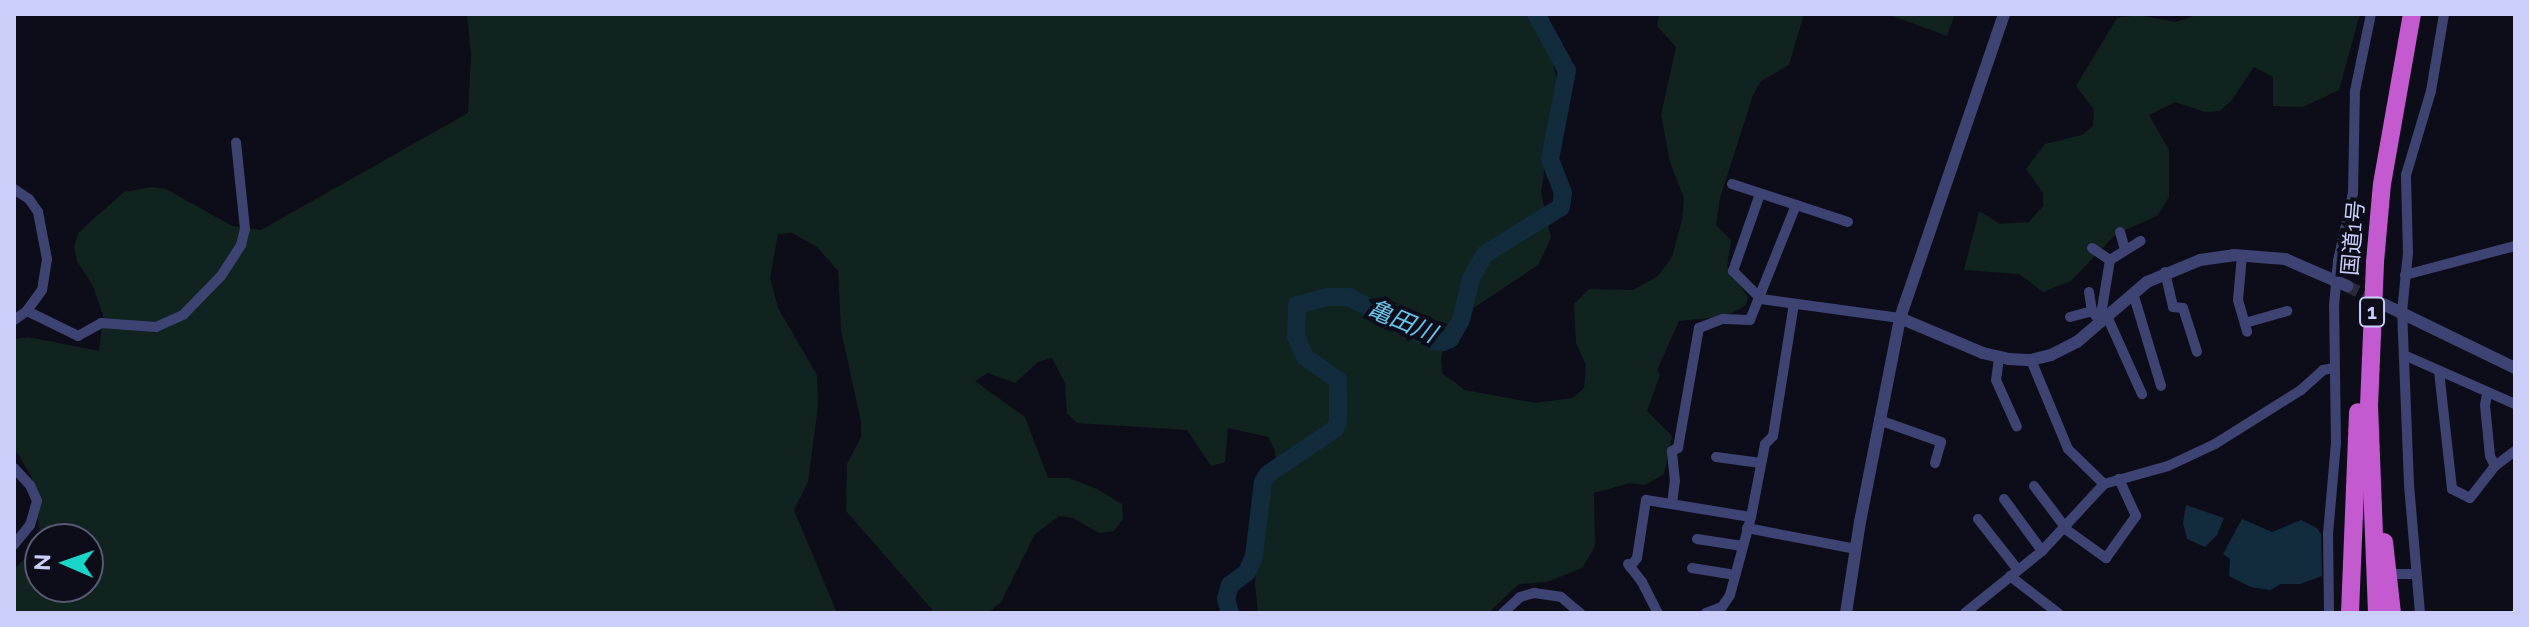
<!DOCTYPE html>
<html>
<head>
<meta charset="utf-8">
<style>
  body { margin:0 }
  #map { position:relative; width:2529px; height:627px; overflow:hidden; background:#0d0d19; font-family:Raleway,"Noto Sans JP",sans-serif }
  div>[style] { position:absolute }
  .green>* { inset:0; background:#10231f }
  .water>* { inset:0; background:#122b3d }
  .river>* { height:18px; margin:-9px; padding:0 9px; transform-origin:9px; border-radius:9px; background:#122b3d }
  .tertiary-tunnel>* { height:12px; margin-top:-6px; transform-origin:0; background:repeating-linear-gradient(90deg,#2a2a3b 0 12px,transparent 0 18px) }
  .minor>* { height:10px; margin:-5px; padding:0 5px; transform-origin:5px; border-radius:5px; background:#3d4473 }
  .tertiary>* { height:12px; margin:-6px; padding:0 6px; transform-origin:6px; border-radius:6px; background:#3d4473 }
  .trunk>* { height:18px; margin:-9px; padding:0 9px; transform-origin:9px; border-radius:9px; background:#c45ad0 }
  span { translate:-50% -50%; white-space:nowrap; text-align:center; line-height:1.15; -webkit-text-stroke:8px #0d0d19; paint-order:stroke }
  .shield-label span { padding:2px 6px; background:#0d0d19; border:2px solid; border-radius:6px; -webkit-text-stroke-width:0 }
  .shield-label { font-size:20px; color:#cbcef9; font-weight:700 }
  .street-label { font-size:22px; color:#cbcef9 }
  .water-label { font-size:24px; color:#66c5ec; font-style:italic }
  .frame { position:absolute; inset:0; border:16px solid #cbcef9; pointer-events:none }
  .north { position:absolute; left:24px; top:523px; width:80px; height:80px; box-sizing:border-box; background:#0d0d19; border:2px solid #595a73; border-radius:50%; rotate:272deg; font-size:22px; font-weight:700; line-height:32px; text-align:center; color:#cbcef9 }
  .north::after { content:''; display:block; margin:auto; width:28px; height:36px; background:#1ad6c8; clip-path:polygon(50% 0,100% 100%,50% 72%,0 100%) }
</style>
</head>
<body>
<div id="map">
  <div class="green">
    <div style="clip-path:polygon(evenodd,467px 14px,1544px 14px,1544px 31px,1558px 83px,1541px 192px,1551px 238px,1538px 265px,1451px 323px,1441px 358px,1442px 373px,1465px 390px,1535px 403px,1573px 398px,1584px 388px,1586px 365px,1576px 343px,1574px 304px,1589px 289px,1633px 290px,1658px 276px,1672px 257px,1682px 220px,1684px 198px,1670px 162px,1661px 115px,1676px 47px,1657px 26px,1659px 14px,1804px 14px,1789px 65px,1761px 81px,1753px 95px,1720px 198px,1716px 225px,1731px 240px,1727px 267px,1748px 297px,1746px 305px,1727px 316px,1679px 321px,1657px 370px,1660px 375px,1647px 411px,1672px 436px,1664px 474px,1645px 485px,1630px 483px,1594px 493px,1595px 547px,1582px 568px,1547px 582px,1519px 584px,1488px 613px,1258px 613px,1255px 584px,1259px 534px,1276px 465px,1275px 450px,1268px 437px,1228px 428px,1225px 462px,1211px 466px,1187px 430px,1077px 423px,1067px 413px,1065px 383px,1052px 358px,1038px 362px,1015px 383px,988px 373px,975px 381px,1025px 417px,1048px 478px,1069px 478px,1097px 489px,1122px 504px,1123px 519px,1114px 531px,1099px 533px,1073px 518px,1059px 516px,1035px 534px,1001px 602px,988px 613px,935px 613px,846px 511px,847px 464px,861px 437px,861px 422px,841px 330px,838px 271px,817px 247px,792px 233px,778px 234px,770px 278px,778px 308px,817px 375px,818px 406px,808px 482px,794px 510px,837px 613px,14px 613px,14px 569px,36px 548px,40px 534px,32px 478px,14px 447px,14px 339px,28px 337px,99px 351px,103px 315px,93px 286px,77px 261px,74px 247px,79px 232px,124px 192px,152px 187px,166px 189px,232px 226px,261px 230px,468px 113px,471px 55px,467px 14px,40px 539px,88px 539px,88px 587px,40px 587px,40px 539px)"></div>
    <div style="clip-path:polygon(1887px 14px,1955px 14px,1947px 36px)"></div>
    <div style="clip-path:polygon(2200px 14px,2360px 14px,2339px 90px,2303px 107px,2273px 106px,2273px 77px,2254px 67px,2232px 100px,2220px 111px,2205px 112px,2175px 102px,2149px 115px,2169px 150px,2169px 197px,2157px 216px,2116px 234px,2071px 281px,2043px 292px,2019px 274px,1964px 270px,1979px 211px,2000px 224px,2029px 222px,2043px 206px,2043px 193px,2026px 169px,2045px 144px,2082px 135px,2093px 126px,2094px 110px,2076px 86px,2117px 18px,2138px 15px,2176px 22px)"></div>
  </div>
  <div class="water">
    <div style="clip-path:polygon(2186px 505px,2224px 518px,2217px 535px,2205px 547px,2187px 539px,2183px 523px)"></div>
    <div style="clip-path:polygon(2242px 519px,2272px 532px,2301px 520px,2317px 528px,2321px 534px,2322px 576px,2300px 584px,2281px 584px,2270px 590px,2251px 587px,2229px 576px,2230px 559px,2223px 554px)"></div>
  </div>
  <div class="river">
    <div style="left:1230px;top:613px;width:15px;rotate:-106deg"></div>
    <div style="left:1226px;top:599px;width:15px;rotate:-74deg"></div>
    <div style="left:1230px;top:585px;width:21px;rotate:-37deg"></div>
    <div style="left:1247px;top:572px;width:17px;rotate:-66deg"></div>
    <div style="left:1254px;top:556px;width:75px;rotate:-83.1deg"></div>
    <div style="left:1263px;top:482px;width:9px;rotate:-58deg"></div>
    <div style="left:1268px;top:474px;width:81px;rotate:-33.9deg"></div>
    <div style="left:1335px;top:429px;width:8px;rotate:-67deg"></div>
    <div style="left:1338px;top:422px;width:42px;rotate:-90deg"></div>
    <div style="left:1338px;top:380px;width:40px;rotate:-145.1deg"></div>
    <div style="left:1305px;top:357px;width:22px;rotate:-114deg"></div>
    <div style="left:1296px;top:337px;width:32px;rotate:-88deg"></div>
    <div style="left:1297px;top:305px;width:30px;rotate:-15deg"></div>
    <div style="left:1326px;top:297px;width:23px"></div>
    <div style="left:1349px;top:297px;width:96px;rotate:27.4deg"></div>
    <div style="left:1434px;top:341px;width:9px;rotate:6deg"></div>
    <div style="left:1443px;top:342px;width:8px;rotate:-23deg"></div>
    <div style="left:1450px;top:339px;width:22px;rotate:-60deg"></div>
    <div style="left:1461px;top:320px;width:43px;rotate:-76.6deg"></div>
    <div style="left:1471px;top:278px;width:28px;rotate:-60deg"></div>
    <div style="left:1485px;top:254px;width:89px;rotate:-31.7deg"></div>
    <div style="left:1561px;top:207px;width:14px;rotate:-82deg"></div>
    <div style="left:1563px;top:193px;width:36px;rotate:-111deg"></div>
    <div style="left:1550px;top:159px;width:90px;rotate:-79.1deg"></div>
    <div style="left:1567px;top:71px;width:65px;rotate:-118.5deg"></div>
  </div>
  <div class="tertiary-tunnel">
    <div style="left:2347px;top:286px;width:34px;rotate:27deg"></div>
  </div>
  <div class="minor">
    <div style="left:1732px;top:184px;width:122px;rotate:18.1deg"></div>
    <div style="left:14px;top:189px;width:18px;rotate:34deg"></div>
    <div style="left:29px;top:199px;width:16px;rotate:55deg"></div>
    <div style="left:38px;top:212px;width:48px;rotate:79.2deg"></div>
    <div style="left:47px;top:259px;width:31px;rotate:99deg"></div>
    <div style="left:42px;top:290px;width:26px;rotate:126deg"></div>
    <div style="left:27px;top:311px;width:16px;rotate:145deg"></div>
    <div style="left:1760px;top:194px;width:82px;rotate:109.3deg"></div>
    <div style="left:1733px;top:271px;width:40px;rotate:45deg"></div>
    <div style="left:1761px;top:299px;width:140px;rotate:7.8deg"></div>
    <div style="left:2120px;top:232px;width:18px;rotate:74deg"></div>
    <div style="left:2092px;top:248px;width:22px;rotate:34deg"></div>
    <div style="left:2242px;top:255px;width:45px;rotate:95.1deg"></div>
    <div style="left:2238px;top:300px;width:33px;rotate:74deg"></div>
    <div style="left:2165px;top:272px;width:36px;rotate:77deg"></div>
    <div style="left:2173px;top:307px;width:10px;rotate:6deg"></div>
    <div style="left:2183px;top:308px;width:46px;rotate:72.3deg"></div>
    <div style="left:2405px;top:275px;width:114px;rotate:-14.8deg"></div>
    <div style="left:2089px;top:292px;width:19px;rotate:81deg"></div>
    <div style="left:2133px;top:293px;width:97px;rotate:73.2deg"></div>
    <div style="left:27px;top:311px;width:57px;rotate:26.1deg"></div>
    <div style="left:78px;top:336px;width:26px;rotate:-29deg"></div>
    <div style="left:101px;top:323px;width:55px;rotate:4.2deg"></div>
    <div style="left:156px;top:327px;width:30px;rotate:-24deg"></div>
    <div style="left:183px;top:315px;width:54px;rotate:-45.7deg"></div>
    <div style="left:221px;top:276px;width:37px;rotate:-57deg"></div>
    <div style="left:241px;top:245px;width:16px;rotate:-76deg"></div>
    <div style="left:245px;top:229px;width:87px;rotate:-95.9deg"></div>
    <div style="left:2106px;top:314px;width:88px;rotate:65.8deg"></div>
    <div style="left:2070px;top:317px;width:23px;rotate:-15deg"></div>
    <div style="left:2092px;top:311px;width:13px;rotate:51deg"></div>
    <div style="left:2100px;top:321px;width:62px;rotate:-80.7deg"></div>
    <div style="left:2110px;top:260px;width:36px;rotate:-32deg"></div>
    <div style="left:2245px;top:323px;width:44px;rotate:-15.9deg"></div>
    <div style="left:2404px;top:355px;width:121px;rotate:23.8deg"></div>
    <div style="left:1999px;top:357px;width:23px;rotate:97deg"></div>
    <div style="left:1996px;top:380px;width:51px;rotate:65.9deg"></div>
    <div style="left:2031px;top:360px;width:96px;rotate:67.4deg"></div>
    <div style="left:2068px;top:449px;width:50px;rotate:44.2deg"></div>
    <div style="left:2439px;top:371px;width:119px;rotate:83.7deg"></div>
    <div style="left:2452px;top:489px;width:20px;rotate:27deg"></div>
    <div style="left:2470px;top:498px;width:41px;rotate:-52deg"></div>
    <div style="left:2495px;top:466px;width:25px;rotate:-37deg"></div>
    <div style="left:2487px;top:395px;width:10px;rotate:101deg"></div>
    <div style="left:2485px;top:405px;width:51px;rotate:84.4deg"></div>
    <div style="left:2490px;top:456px;width:11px;rotate:63deg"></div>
    <div style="left:1879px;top:420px;width:66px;rotate:19.5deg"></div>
    <div style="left:1941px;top:442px;width:22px;rotate:106deg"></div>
    <div style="left:1716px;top:457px;width:45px;rotate:7.6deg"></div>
    <div style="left:14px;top:468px;width:23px;rotate:47deg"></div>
    <div style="left:30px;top:485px;width:17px;rotate:66deg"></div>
    <div style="left:37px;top:501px;width:25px;rotate:106deg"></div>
    <div style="left:30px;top:525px;width:26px;rotate:129deg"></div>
    <div style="left:2034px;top:486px;width:51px;rotate:52.9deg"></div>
    <div style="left:2004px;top:499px;width:64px;rotate:53.8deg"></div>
    <div style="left:1672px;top:504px;width:23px;rotate:-83deg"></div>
    <div style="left:1675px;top:481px;width:30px;rotate:-96deg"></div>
    <div style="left:1672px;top:451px;width:7px;rotate:-27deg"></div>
    <div style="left:1678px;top:448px;width:122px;rotate:-80.1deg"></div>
    <div style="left:1699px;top:328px;width:26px;rotate:-21deg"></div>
    <div style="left:1723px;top:319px;width:27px;rotate:2deg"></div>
    <div style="left:1750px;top:320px;width:124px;rotate:-68.2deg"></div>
    <div style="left:1978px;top:519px;width:65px;rotate:51.9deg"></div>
    <div style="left:1747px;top:528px;width:111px;rotate:10.9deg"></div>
    <div style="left:2064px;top:528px;width:52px;rotate:35.5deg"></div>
    <div style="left:2106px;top:558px;width:52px;rotate:-54.5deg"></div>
    <div style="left:2136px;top:516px;width:41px;rotate:-114.7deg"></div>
    <div style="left:1697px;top:539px;width:46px;rotate:8.8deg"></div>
    <div style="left:1628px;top:564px;width:23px;rotate:52deg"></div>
    <div style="left:1642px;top:582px;width:35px;rotate:63deg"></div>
    <div style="left:1630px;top:567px;width:11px;rotate:-52deg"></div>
    <div style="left:1637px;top:558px;width:59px;rotate:-81.2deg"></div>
    <div style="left:1646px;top:500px;width:106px;rotate:9.2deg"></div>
    <div style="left:1692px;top:568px;width:44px;rotate:9.2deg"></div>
    <div style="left:2395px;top:574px;width:21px"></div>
    <div style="left:2010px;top:576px;width:61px;rotate:37.6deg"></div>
    <div style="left:1503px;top:613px;width:23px;rotate:-43deg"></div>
    <div style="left:1520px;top:597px;width:15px;rotate:-16deg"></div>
    <div style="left:1534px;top:593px;width:27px;rotate:8deg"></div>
    <div style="left:1561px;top:597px;width:25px;rotate:40deg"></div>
    <div style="left:1706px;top:613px;width:17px;rotate:-21deg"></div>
    <div style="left:1722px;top:607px;width:14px;rotate:-56deg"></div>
    <div style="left:1730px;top:595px;width:81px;rotate:-74.9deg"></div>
    <div style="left:1751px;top:517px;width:74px;rotate:-79.1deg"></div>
    <div style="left:1765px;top:444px;width:11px;rotate:-45deg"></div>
    <div style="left:1773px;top:436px;width:134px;rotate:-81deg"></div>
    <div style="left:1965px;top:613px;width:99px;rotate:-38.8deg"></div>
    <div style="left:2042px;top:551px;width:91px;rotate:-47.2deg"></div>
    <div style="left:2104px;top:484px;width:66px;rotate:-15.7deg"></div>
    <div style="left:2168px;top:466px;width:52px;rotate:-25.1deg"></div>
    <div style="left:2215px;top:444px;width:102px;rotate:-32.1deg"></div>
    <div style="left:2301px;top:390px;width:30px;rotate:-42deg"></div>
    <div style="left:2323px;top:370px;width:10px;rotate:-11deg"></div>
    <div style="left:2329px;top:613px;width:79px;rotate:-90.7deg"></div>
    <div style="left:2328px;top:534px;width:91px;rotate:-85deg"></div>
    <div style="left:2336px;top:443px;width:137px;rotate:-90.8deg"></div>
    <div style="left:2334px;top:306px;width:45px;rotate:-84.9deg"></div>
    <div style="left:2338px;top:261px;width:70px;rotate:-77.6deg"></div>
    <div style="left:2353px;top:193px;width:102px;rotate:-88.9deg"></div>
    <div style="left:2355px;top:91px;width:79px;rotate:-78.3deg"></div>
    <div style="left:2420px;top:613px;width:129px;rotate:-94.9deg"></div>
    <div style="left:2409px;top:484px;width:172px;rotate:-92.3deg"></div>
    <div style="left:2402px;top:312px;width:59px;rotate:-84.2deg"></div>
    <div style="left:2408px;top:253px;width:78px;rotate:-91.5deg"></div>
    <div style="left:2406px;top:175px;width:88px;rotate:-73.4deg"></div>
    <div style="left:2431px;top:91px;width:78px;rotate:-80.4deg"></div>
  </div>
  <div class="tertiary">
    <div style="left:2383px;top:304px;width:147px;rotate:25.9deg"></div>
    <div style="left:1900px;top:318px;width:90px;rotate:22.9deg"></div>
    <div style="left:1983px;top:353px;width:27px;rotate:13deg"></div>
    <div style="left:2009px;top:359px;width:22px;rotate:3deg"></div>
    <div style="left:2031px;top:360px;width:21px;rotate:-14deg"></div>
    <div style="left:2051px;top:355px;width:29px;rotate:-27deg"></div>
    <div style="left:2077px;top:342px;width:92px;rotate:-40.6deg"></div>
    <div style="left:2147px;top:282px;width:57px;rotate:-22.5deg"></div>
    <div style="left:2200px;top:260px;width:34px;rotate:-8deg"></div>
    <div style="left:2234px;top:255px;width:51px;rotate:4.5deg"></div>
    <div style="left:2285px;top:259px;width:68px;rotate:23.5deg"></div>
    <div style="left:1846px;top:613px;width:92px;rotate:-81.3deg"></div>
    <div style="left:1860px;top:522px;width:208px;rotate:-78.9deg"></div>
    <div style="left:1900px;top:318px;width:321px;rotate:-71.1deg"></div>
  </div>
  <div class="trunk">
    <div style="left:2384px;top:542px;width:71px;rotate:83.6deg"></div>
    <div style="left:2350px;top:613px;width:201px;rotate:-87.7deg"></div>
    <div style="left:2377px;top:613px;width:207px;rotate:-92.2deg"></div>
    <div style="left:2369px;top:406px;width:144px;rotate:-87.6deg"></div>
    <div style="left:2375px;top:262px;width:78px;rotate:-84.9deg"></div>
    <div style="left:2382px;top:184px;width:173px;rotate:-80deg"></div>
  </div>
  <div class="shield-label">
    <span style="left:2372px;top:312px">1</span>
  </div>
  <div class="street-label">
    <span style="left:2353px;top:238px;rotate:-85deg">国道1号</span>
  </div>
  <div class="water-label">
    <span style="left:1402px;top:321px;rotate:23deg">亀田川</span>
  </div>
  <div class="frame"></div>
  <div class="north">N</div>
</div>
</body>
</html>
